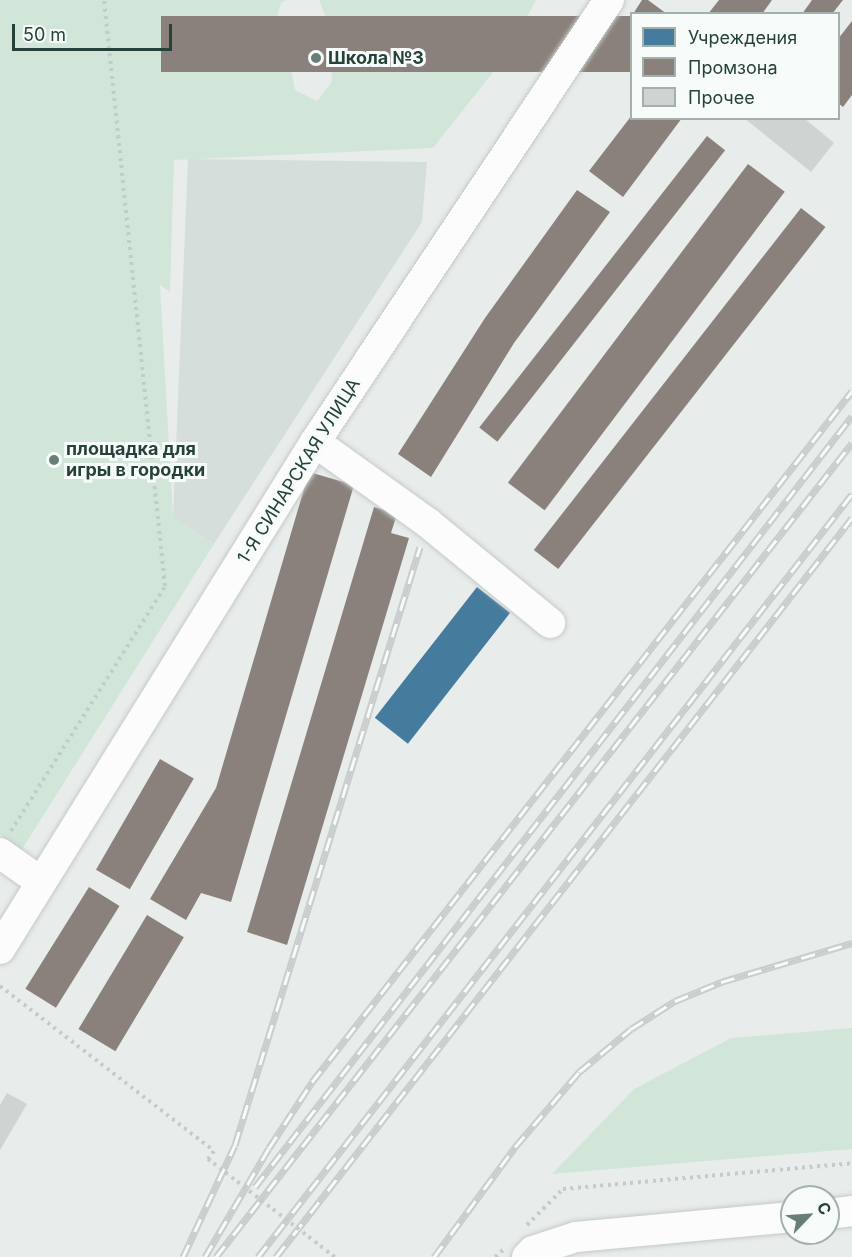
<!DOCTYPE html>
<html>
<head>
<meta charset="utf-8">
<style>
  body { margin:0 }
  #map { position:relative; width:852px; height:1257px; overflow:hidden; background:#e8edeb; font-family:Inter,sans-serif }
  div>[style] { position:absolute }
  .built>* { inset:0; background:#d6dedb }
  .green>* { inset:0; background:#d1e6d8 }
  .public>* { inset:0; background:#457b9d; transform-origin:0 0 }
  .industry>* { inset:0; background:#8a817c; transform-origin:0 0 }
  .building>* { inset:0; background:#cfd4d2 }
  .path>* { height:4px; margin-top:-2px; transform-origin:0; background:repeating-linear-gradient(90deg,#c3ccca 0 3px,transparent 0 7.5px) }
  .roads { filter:drop-shadow(0 0 2px #c5cac8) drop-shadow(0 0 2px #c5cac8) }
  .minor>* { height:30px; margin:-15px; padding:0 15px; transform-origin:15px; border-radius:15px; background:#fcfcfc }
  .rail>* { height:7px; margin-top:-3.5px; transform-origin:0; background:repeating-linear-gradient(90deg,#f7fbf9 0 14px,#c9cdcc 0 28px); box-sizing:border-box; border-block:2px solid #c9cdcc }
  .path-bridge>* { height:4px; margin-top:-2px; transform-origin:0; background:repeating-linear-gradient(90deg,#c3ccca 0 3px,transparent 0 7.5px) }
  .dots>* { width:16px; height:16px; translate:-50% -50%; box-sizing:border-box; border:3px solid #f7fbf9; border-radius:50% }
  span { translate:-50% -50%; white-space:nowrap; text-align:center; line-height:1.15; -webkit-text-stroke:6px #f7fbf9; paint-order:stroke }
  .poi-label { font-size:18px; color:#24423a; font-weight:700 }
  .left { translate:0 -50%; text-align:left }
  .street-label { font-size:18px; color:#24423a }
  .legend { position:absolute; left:630px; top:12px; width:210px; height:108px; box-sizing:border-box; background:#f7fbf9; border:2px solid #a3b1ad; margin:0; padding:8px 10px; list-style:none; font-size:18px; color:#24423a }
  .legend li { display:flex; align-items:center; gap:12px; height:30px }
  .legend b { width:30px; border:2px solid #a3b1ad }
  .north { position:absolute; left:780px; top:1185px; width:60px; height:60px; box-sizing:border-box; background:#f7fbf9; border:2px solid #a3b1ad; border-radius:50%; rotate:65deg; font-size:16px; font-weight:700; line-height:24px; text-align:center; color:#24423a }
  .north::after { content:''; display:block; margin:auto; width:21px; height:27px; background:#697e78; clip-path:polygon(50% 0,100% 100%,50% 72%,0 100%) }
  .scale { position:absolute; left:12px; top:24px; width:160px; height:27px; box-sizing:border-box; border:3px solid #24423a; border-top:0; padding-left:8px; font-size:18px; line-height:21px; white-space:nowrap; color:#24423a; -webkit-text-stroke:4px #f7fbf9; paint-order:stroke }
</style>
</head>
<body>
<div id="map">
  <div class="built">
    <div style="clip-path:polygon(188px 159px,427px 162px,422px 222px,214px 544px,173px 517px)"></div>
  </div>
  <div class="green">
    <div style="clip-path:polygon(0 0,287px 0,281px 3px,274px 27px,289px 56px,295px 90px,317px 101px,331px 83px,334px 39px,319px 0,536px 0,509px 52px,433px 148px,174px 160px,170px 292px,160px 285px,173px 517px,214px 544px,21px 851px,0 834px)"></div>
    <div style="clip-path:polygon(852px 1028px,852px 1149px,552px 1174px,634px 1089px,731px 1038px)"></div>
  </div>
  <div class="public">
    <div style="left:477px;top:587px;width:42px;height:166px;rotate:38deg"></div>
  </div>
  <div class="industry">
    <div style="clip-path:polygon(642px 0,648px 0,667px 14px,633px 14px)"></div>
    <div style="clip-path:polygon(719px 0,772px 0,762px 14px,708px 14px)"></div>
    <div style="clip-path:polygon(812px 0,843px 0,832px 14px,802px 14px)"></div>
    <div style="left:632px;top:16px;width:56px;height:471px;rotate:90deg"></div>
    <div style="clip-path:polygon(852px 21px,852px 95px,843px 107px,838px 103px,838px 39px)"></div>
    <div style="clip-path:polygon(632px 115px,632px 118px,682px 118px,623px 197px,589px 171px)"></div>
    <div style="left:707px;top:136px;width:23px;height:370px;rotate:38deg"></div>
    <div style="left:748px;top:164px;width:46px;height:399px;rotate:37deg"></div>
    <div style="clip-path:polygon(577px 190px,610px 212px,514px 343px,431px 477px,398px 454px,485px 318px)"></div>
    <div style="left:801px;top:208px;width:31px;height:434px;rotate:38deg"></div>
    <div style="clip-path:polygon(309px 472px,354px 485px,231px 902px,201px 893px,186px 920px,150px 899px,216px 788px)"></div>
    <div style="clip-path:polygon(374px 507px,397px 514px,391px 533px,409px 538px,287px 945px,247px 932px)"></div>
    <div style="left:160px;top:759px;width:39px;height:128px;rotate:30deg"></div>
    <div style="left:89px;top:887px;width:36px;height:120px;rotate:32deg"></div>
    <div style="left:147px;top:915px;width:43px;height:133px;rotate:31deg"></div>
  </div>
  <div class="building">
    <div style="clip-path:polygon(744px 118px,804px 118px,834px 143px,811px 172px)"></div>
    <div style="clip-path:polygon(7px 1093px,27px 1104px,0 1150px,0 1105px)"></div>
  </div>
  <div class="path">
    <div style="left:11px;top:831px;width:289px;rotate:-57.8deg"></div>
    <div style="left:165px;top:586px;width:589px;rotate:-95.94deg"></div>
    <div style="left:527px;top:1225px;width:51px;rotate:-45deg"></div>
    <div style="left:563px;top:1189px;width:290px;rotate:-5.1deg"></div>
    <div style="left:495px;top:1257px;width:11px;rotate:-41deg"></div>
  </div>
  <div class="roads">
    <div class="minor">
      <div style="left:315px;top:442px;width:139px;rotate:35.6deg"></div>
      <div style="left:428px;top:523px;width:158px;rotate:39.3deg"></div>
      <div style="left:0;top:853px;width:50px;rotate:35.3deg"></div>
      <div style="left:0;top:949px;width:597px;rotate:-58.15deg"></div>
      <div style="left:315px;top:442px;width:531px;rotate:-56.37deg"></div>
      <div style="left:828px;top:1214px;width:24px;rotate:-7deg"></div>
      <div style="left:527px;top:1257px;width:8px;rotate:-45deg"></div>
      <div style="left:533px;top:1251px;width:45px;rotate:-18deg"></div>
      <div style="left:576px;top:1237px;width:217px;rotate:-5.3deg"></div>
    </div>
  </div>
  <div class="rail">
    <div style="left:255px;top:1187px;width:975px;rotate:-52.25deg"></div>
    <div style="left:183px;top:1257px;width:123px;rotate:-65.1deg"></div>
    <div style="left:235px;top:1145px;width:626px;rotate:-72.81deg"></div>
    <div style="left:205px;top:1257px;width:126px;rotate:-59.6deg"></div>
    <div style="left:269px;top:1148px;width:79px;rotate:-56.9deg"></div>
    <div style="left:312px;top:1082px;width:877px;rotate:-51.99deg"></div>
    <div style="left:216px;top:1257px;width:1033px;rotate:-52deg"></div>
    <div style="left:258px;top:1257px;width:967px;rotate:-52.1deg"></div>
    <div style="left:276px;top:1257px;width:937px;rotate:-52.07deg"></div>
    <div style="left:434px;top:1257px;width:137px;rotate:-53.6deg"></div>
    <div style="left:515px;top:1147px;width:99px;rotate:-49.5deg"></div>
    <div style="left:579px;top:1072px;width:67px;rotate:-39.6deg"></div>
    <div style="left:631px;top:1029px;width:52px;rotate:-32.5deg"></div>
    <div style="left:675px;top:1001px;width:50px;rotate:-22.4deg"></div>
    <div style="left:721px;top:982px;width:137px;rotate:-16.6deg"></div>
  </div>
  <div class="path-bridge">
    <div style="left:0;top:986px;width:270px;rotate:37.6deg"></div>
    <div style="left:214px;top:1151px;width:10px;rotate:127deg"></div>
    <div style="left:208px;top:1159px;width:160px;rotate:37.7deg"></div>
  </div>
  <div class="dots">
    <div style="left:316px;top:58px;background:#697e78"></div>
    <div style="left:54px;top:460px;background:#697e78"></div>
  </div>
  <div class="poi-label">
    <span class="left" style="left:328px;top:58px">Школа №3</span>
    <span class="left" style="left:66px;top:460px">площадка для<br>игры в городки</span>
  </div>
  <div class="street-label">
    <span style="left:299px;top:471px;rotate:-58deg">1-Я СИНАРСКАЯ УЛИЦА</span>
  </div>
  <ul class="legend">
  <li><b style="height:16px;background:#457b9d"></b>Учреждения</li>
  <li><b style="height:16px;background:#8a817c"></b>Промзона</li>
  <li><b style="height:16px;background:#cfd4d2"></b>Прочее</li>
  </ul>
  <div class="north">С</div>
  <div class="scale">50 m</div>
</div>
</body>
</html>
